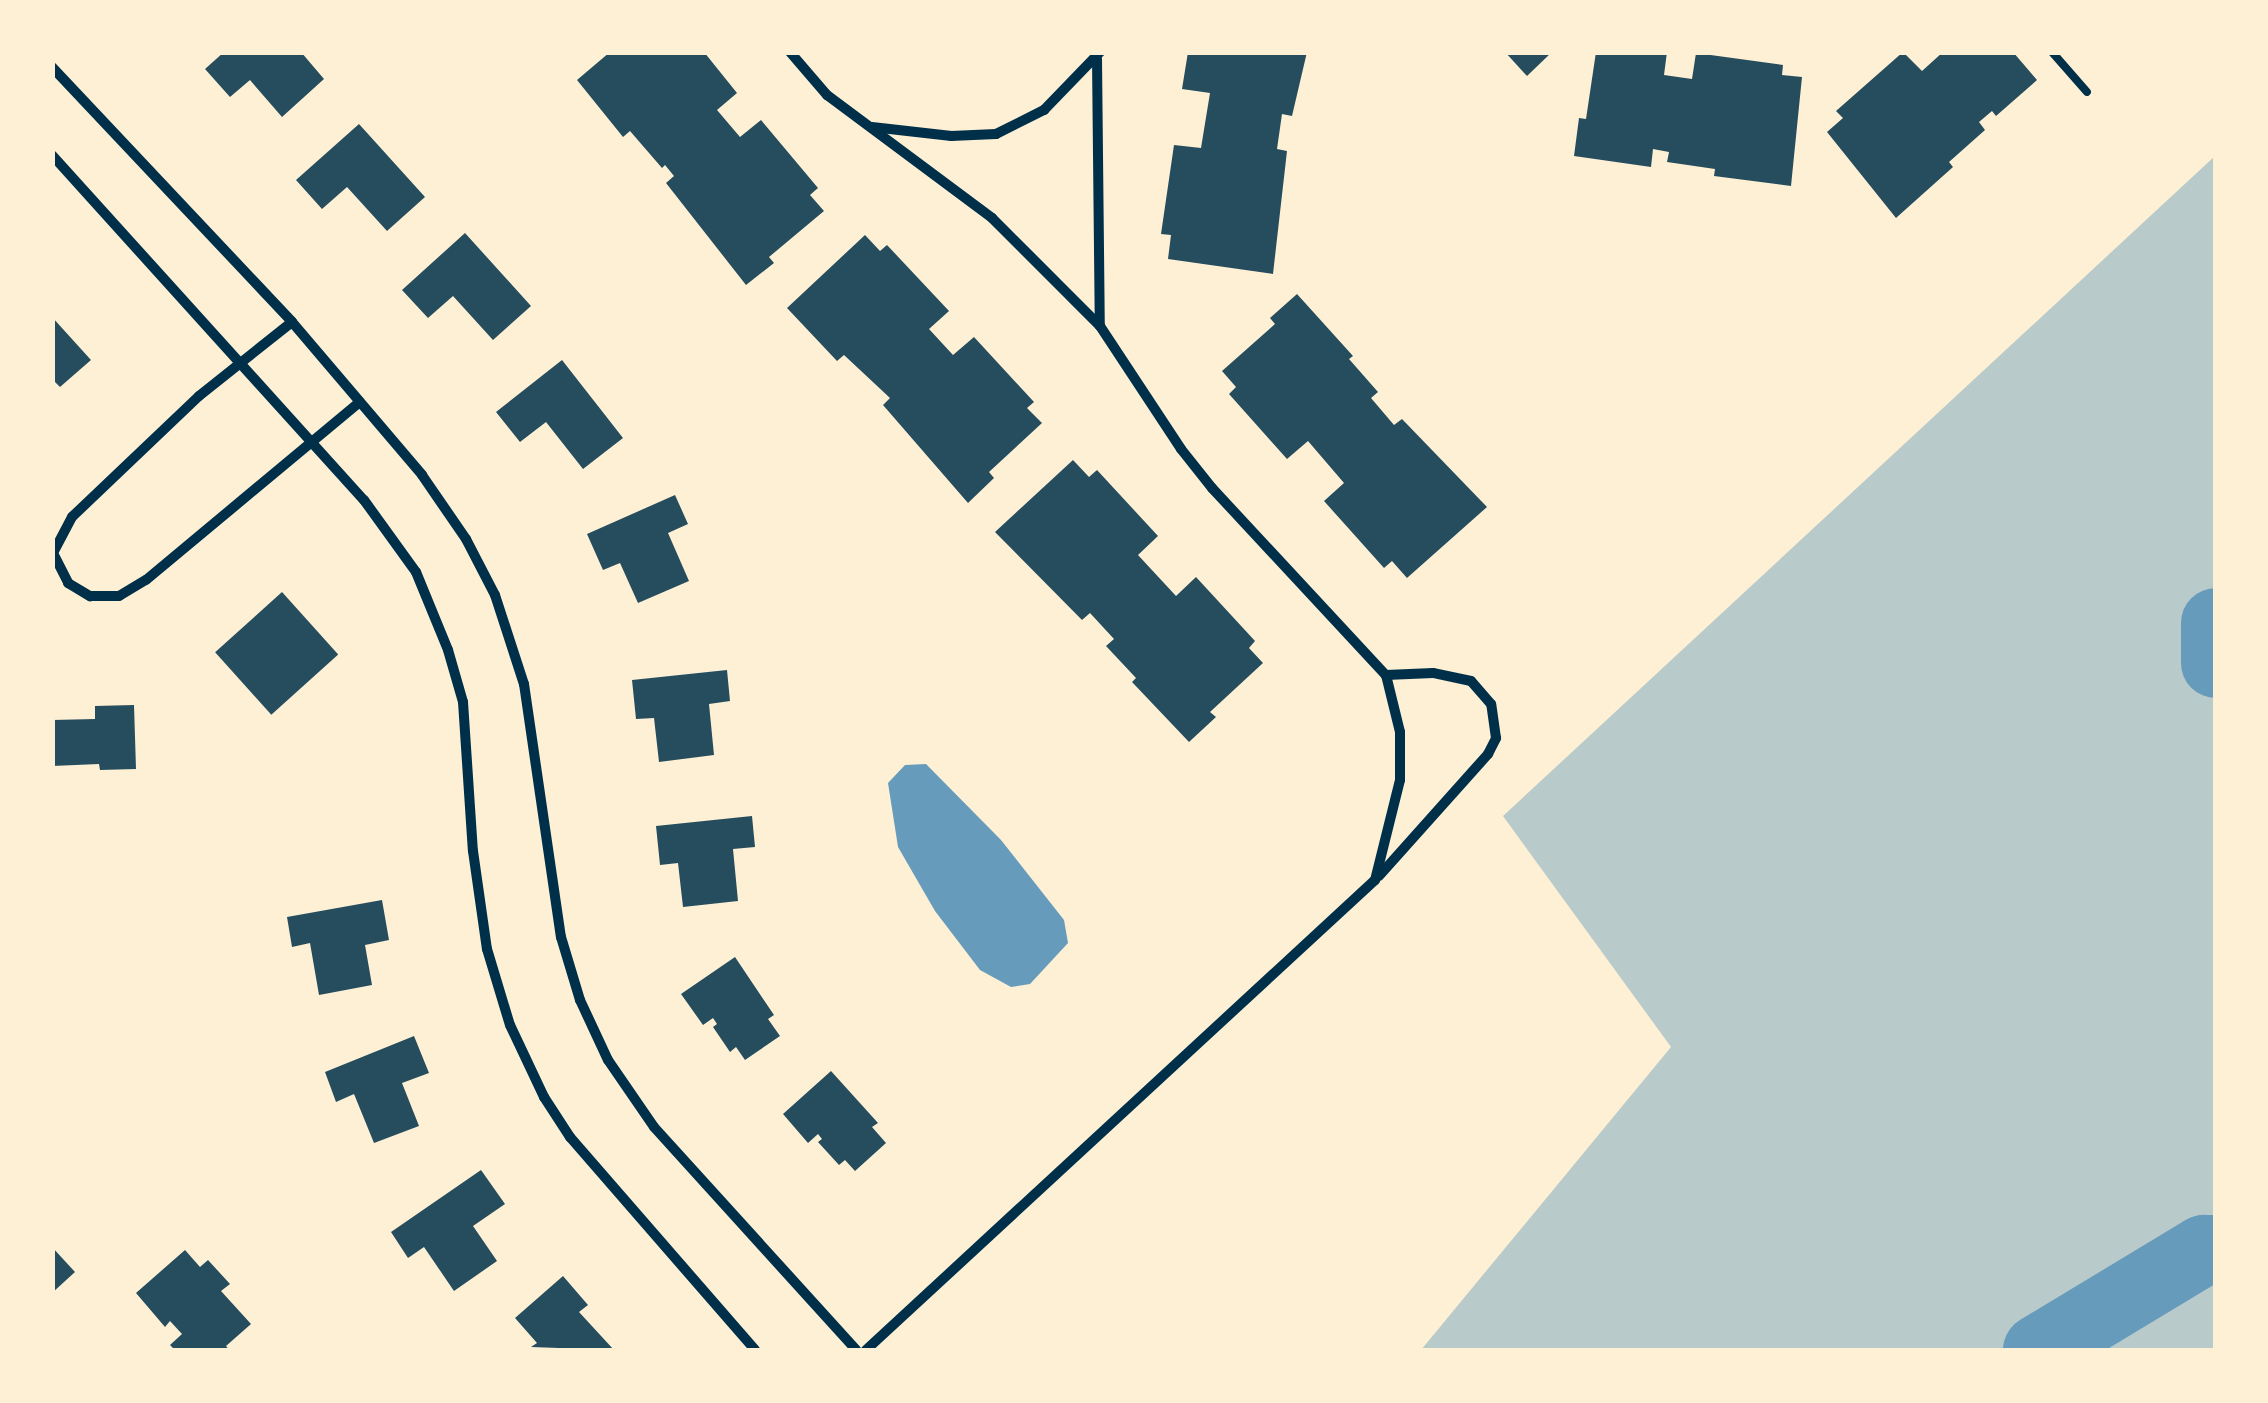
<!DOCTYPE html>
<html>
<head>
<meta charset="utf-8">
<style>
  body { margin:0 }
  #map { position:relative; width:2268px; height:1403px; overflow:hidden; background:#fdf0d5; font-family:Rubik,sans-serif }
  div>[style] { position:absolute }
  .green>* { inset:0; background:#b9caca }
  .water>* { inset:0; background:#669bbc }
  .river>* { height:70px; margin:-35px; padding:0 35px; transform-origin:35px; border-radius:35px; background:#669bbc }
  .building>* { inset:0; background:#264d5e; transform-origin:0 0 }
  .service>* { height:8px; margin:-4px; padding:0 4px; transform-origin:4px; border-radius:4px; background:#003049 }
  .minor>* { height:10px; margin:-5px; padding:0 5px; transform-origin:5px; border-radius:5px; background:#003049 }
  span { translate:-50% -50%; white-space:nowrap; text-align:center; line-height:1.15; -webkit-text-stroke:8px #fdf0d5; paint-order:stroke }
  .frame { position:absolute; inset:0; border:55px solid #fdf0d5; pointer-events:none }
</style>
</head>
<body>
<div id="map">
  <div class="green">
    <div style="clip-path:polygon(2215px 156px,2215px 1350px,1421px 1350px,1671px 1047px,1503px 816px)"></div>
  </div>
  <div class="water">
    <div style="clip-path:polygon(926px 764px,1001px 840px,1064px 920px,1068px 943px,1030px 984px,1011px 987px,980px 970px,935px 911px,898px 847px,888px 783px,905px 765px)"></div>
  </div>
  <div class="river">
    <div style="left:2216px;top:623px;width:40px;rotate:90deg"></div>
    <div style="left:2038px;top:1350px;width:194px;rotate:-31.1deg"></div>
    <div style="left:2204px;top:1250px;width:12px"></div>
  </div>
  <div class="building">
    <div style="clip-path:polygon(224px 52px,301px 52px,324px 79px,282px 117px,250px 80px,230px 97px,205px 69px)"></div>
    <div style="clip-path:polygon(610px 52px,704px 52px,737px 93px,717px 110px,740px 137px,761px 120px,818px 188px,810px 195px,824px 211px,769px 257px,774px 263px,746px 285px,666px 183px,674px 176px,665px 165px,662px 168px,630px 131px,623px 137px,577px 80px)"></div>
    <div style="clip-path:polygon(1188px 52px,1307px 52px,1292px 116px,1282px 114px,1277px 149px,1287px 151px,1273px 274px,1168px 259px,1171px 235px,1161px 234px,1174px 145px,1201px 148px,1210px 93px,1182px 89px)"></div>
    <div style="clip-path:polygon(1505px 52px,1552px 52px,1527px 76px)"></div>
    <div style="clip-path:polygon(1596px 52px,1667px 52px,1664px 75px,1692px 79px,1696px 53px,1783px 65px,1782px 75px,1802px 77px,1791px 186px,1714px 176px,1715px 169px,1667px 162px,1669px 152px,1653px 149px,1651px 167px,1574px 156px,1579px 118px,1586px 119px)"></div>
    <div style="clip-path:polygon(1903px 52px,1922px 71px,1943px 52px,2013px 52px,2037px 80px,1996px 116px,1992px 111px,1979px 122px,1985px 130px,1949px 162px,1953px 167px,1896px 218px,1827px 132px,1843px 118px,1836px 111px)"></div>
    <div style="clip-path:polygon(359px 124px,425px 197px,387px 231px,347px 187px,322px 209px,296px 180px)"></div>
    <div style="clip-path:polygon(465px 233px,531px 306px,493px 340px,453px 296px,428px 318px,402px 290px)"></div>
    <div style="clip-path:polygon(865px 235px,880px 251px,887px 245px,949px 311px,929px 329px,953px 355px,974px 337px,1034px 402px,1027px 408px,1042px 423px,989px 472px,994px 478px,968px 503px,883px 405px,890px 398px,844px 355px,837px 361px,787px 308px)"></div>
    <div style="clip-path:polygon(1297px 294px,1353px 356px,1349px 359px,1378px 392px,1371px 398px,1394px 425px,1402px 419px,1487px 507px,1407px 578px,1392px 561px,1384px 568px,1324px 501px,1344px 483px,1308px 441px,1287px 459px,1229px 394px,1236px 387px,1222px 371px,1275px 324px,1270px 318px)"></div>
    <div style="clip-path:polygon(52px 317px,91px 360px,60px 387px,52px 379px)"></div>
    <div style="clip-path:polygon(562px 360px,623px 438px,583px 469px,546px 422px,520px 442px,496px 412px)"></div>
    <div style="clip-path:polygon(1073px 460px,1089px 477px,1097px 470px,1158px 536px,1138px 555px,1176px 596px,1196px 577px,1255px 641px,1249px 648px,1263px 663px,1210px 712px,1216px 717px,1189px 742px,1132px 682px,1136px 678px,1106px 646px,1114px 639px,1090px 613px,1082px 620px,995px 532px)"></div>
    <div style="clip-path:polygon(675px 495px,688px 524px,668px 533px,689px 581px,638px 603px,620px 563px,603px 570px,587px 534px)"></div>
    <div style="left:282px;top:592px;width:84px;height:90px;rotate:48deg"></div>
    <div style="clip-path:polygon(727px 670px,730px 701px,709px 704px,714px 755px,659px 762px,654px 718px,636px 719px,632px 680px)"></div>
    <div style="clip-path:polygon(134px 705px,136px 769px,100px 770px,99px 764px,52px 766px,52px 720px,95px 719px,95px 706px)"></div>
    <div style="clip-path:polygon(752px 816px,755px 847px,733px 849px,738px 901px,683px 907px,678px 863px,660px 865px,656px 826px)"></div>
    <div style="clip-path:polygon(382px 900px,389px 940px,365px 945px,372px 985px,319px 995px,310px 943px,292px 947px,287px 917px)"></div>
    <div style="clip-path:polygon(735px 957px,774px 1015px,768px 1019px,780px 1036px,745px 1060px,736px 1047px,730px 1052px,713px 1027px,717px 1024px,713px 1018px,703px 1025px,681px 994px)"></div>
    <div style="clip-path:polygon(414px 1036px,429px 1073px,402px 1083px,419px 1126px,374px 1143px,354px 1094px,336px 1102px,325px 1072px)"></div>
    <div style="clip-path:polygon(831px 1071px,878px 1123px,872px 1127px,886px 1143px,855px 1171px,845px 1160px,839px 1165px,818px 1142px,822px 1139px,818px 1134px,808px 1143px,783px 1114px)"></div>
    <div style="clip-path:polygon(481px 1170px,505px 1204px,473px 1226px,497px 1261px,454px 1291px,424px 1247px,408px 1258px,391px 1232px)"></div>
    <div style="clip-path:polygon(52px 1247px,75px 1272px,52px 1293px)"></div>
    <div style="clip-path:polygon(185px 1250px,200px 1267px,208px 1260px,230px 1284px,221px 1291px,251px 1324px,226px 1346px,229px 1350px,175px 1350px,170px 1345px,182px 1334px,170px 1321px,165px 1327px,136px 1293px)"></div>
    <div style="clip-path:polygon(563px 1276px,588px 1305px,579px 1312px,614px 1350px,531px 1347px,537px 1343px,515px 1318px)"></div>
  </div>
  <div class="service">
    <div style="left:2052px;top:52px;width:53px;rotate:48.8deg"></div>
  </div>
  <div class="minor">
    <div style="left:790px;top:52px;width:57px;rotate:49.3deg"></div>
    <div style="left:827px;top:95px;width:206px;rotate:36.7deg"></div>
    <div style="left:992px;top:218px;width:153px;rotate:45deg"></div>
    <div style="left:1100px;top:326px;width:147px;rotate:56.6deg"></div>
    <div style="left:1181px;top:449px;width:50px;rotate:51.5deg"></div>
    <div style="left:1212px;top:488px;width:255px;rotate:47.1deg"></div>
    <div style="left:1386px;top:675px;width:59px;rotate:76.2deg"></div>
    <div style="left:1400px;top:732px;width:48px;rotate:90deg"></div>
    <div style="left:1400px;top:780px;width:103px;rotate:104deg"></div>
    <div style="left:1375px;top:880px;width:693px;rotate:137.28deg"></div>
    <div style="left:1097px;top:59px;width:267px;rotate:89.4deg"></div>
    <div style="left:52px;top:67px;width:350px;rotate:46.7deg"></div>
    <div style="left:292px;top:322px;width:201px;rotate:49.6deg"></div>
    <div style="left:422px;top:475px;width:78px;rotate:55.5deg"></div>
    <div style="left:466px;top:539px;width:63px;rotate:62.6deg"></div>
    <div style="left:495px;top:595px;width:94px;rotate:72deg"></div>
    <div style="left:524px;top:684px;width:256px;rotate:81.7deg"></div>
    <div style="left:561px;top:937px;width:66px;rotate:73.2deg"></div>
    <div style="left:580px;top:1000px;width:66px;rotate:65deg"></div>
    <div style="left:608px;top:1060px;width:81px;rotate:55.5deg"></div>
    <div style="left:654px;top:1127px;width:301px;rotate:47.8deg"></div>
    <div style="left:872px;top:127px;width:80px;rotate:6.5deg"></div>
    <div style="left:951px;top:136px;width:45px;rotate:-2.5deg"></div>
    <div style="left:996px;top:134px;width:54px;rotate:-26.6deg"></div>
    <div style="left:1044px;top:110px;width:81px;rotate:-46deg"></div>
    <div style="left:52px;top:155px;width:465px;rotate:47.9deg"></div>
    <div style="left:364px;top:500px;width:89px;rotate:54.2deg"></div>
    <div style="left:416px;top:572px;width:84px;rotate:67.7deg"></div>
    <div style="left:448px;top:650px;width:54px;rotate:73.9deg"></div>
    <div style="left:463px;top:702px;width:149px;rotate:86.2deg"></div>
    <div style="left:473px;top:851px;width:99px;rotate:81.9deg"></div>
    <div style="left:487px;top:949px;width:79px;rotate:73.2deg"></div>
    <div style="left:510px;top:1025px;width:80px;rotate:64.7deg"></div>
    <div style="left:544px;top:1097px;width:48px;rotate:57deg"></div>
    <div style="left:570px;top:1137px;width:282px;rotate:49deg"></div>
    <div style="left:292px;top:322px;width:119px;rotate:141.5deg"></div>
    <div style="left:199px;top:396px;width:175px;rotate:136.4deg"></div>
    <div style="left:72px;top:517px;width:41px;rotate:117.8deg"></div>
    <div style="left:53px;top:553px;width:34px;rotate:63deg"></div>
    <div style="left:68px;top:583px;width:26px;rotate:31deg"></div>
    <div style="left:90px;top:596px;width:29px"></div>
    <div style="left:119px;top:596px;width:31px;rotate:-31deg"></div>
    <div style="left:146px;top:580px;width:278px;rotate:-39.8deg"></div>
    <div style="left:1379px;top:876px;width:164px;rotate:-48.2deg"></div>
    <div style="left:1488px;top:754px;width:18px;rotate:-63deg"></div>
    <div style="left:1496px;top:738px;width:34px;rotate:-98deg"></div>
    <div style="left:1491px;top:704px;width:30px;rotate:-131deg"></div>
    <div style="left:1471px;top:681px;width:39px;rotate:-168deg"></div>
    <div style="left:1433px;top:673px;width:47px;rotate:177.6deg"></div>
  </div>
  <div class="frame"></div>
</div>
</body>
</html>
